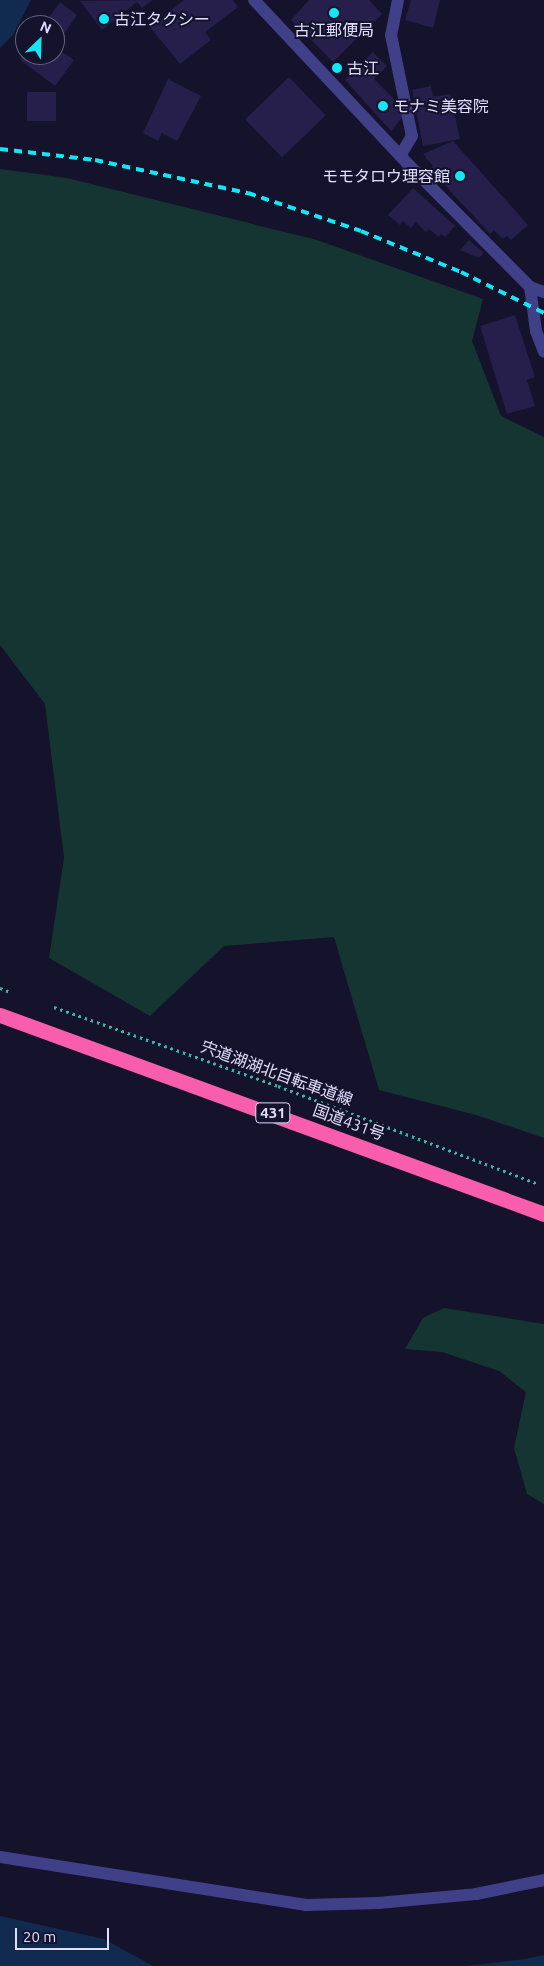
<!DOCTYPE html>
<html>
<head>
<meta charset="utf-8">
<style>
  body { margin:0 }
  #map { position:relative; width:544px; height:1966px; overflow:hidden; background:#15122b; font-family:Ubuntu,"Noto Sans JP",sans-serif }
  div>[style] { position:absolute }
  .green>* { inset:0; background:#153532 }
  .water>* { inset:0; background:#112b50 }
  .building>* { inset:0; background:#261f4b; transform-origin:0 0 }
  .path>* { height:3px; margin-top:-1.5px; transform-origin:0; background:repeating-linear-gradient(90deg,#36b9ac 0 2.5px,transparent 0 6.5px) }
  .street>* { height:12px; margin:-6px; padding:0 6px; transform-origin:6px; border-radius:6px; background:#3f4088 }
  .highway>* { height:15px; margin:-7.5px; padding:0 7.5px; transform-origin:7.5px; border-radius:7.5px; background:#f95dae }
  .rail>* { height:4px; margin-top:-2px; transform-origin:0; background:repeating-linear-gradient(90deg,#11e8f6 0 8px,transparent 0 14px) }
  .dots>* { width:14px; height:14px; translate:-50% -50%; box-sizing:border-box; border:2px solid #15122b; border-radius:50% }
  span { translate:-50% -50%; white-space:nowrap; text-align:center; line-height:1.15; -webkit-text-stroke:4px #15122b; paint-order:stroke }
  .shield-label span { padding:1px 4px; background:#15122b; border:1px solid; border-radius:4px; -webkit-text-stroke-width:0 }
  .shield-label { font-size:15px; color:#e0ddfe; font-weight:700 }
  .poi-label { font-size:16px; color:#e0ddfe }
  .left { translate:0 -50%; text-align:left }
  .right { translate:-100% -50%; text-align:right }
  .street-label { font-size:16px; color:#e0ddfe }
  .north { position:absolute; left:15px; top:15px; width:50px; height:50px; box-sizing:border-box; background:#15122b; border:1px solid #66637f; border-radius:50%; rotate:24deg; font-size:14px; font-weight:700; line-height:20px; text-align:center; color:#e0ddfe }
  .north::after { content:''; display:block; margin:auto; width:18px; height:22px; background:#11e8f6; clip-path:polygon(50% 0,100% 100%,50% 72%,0 100%) }
  .scale { position:absolute; left:15px; top:1928px; width:94px; height:22px; box-sizing:border-box; border:2px solid #e0ddfe; border-top:0; padding-left:6px; font-size:15px; line-height:18px; white-space:nowrap; color:#e0ddfe; -webkit-text-stroke:4px #15122b; paint-order:stroke }
</style>
</head>
<body>
<div id="map">
  <div class="green">
    <div style="clip-path:polygon(0 169px,67px 178px,317px 240px,483px 299px,472px 341px,501px 416px,544px 437px,544px 1138px,476px 1115px,379px 1090px,334px 937px,224px 946px,150px 1016px,49px 958px,64px 858px,45px 704px,0 645px)"></div>
    <div style="clip-path:polygon(444px 1308px,544px 1324px,544px 1504px,527px 1494px,514px 1448px,526px 1392px,499px 1371px,442px 1352px,405px 1349px,423px 1318px)"></div>
  </div>
  <div class="water">
    <div style="clip-path:polygon(0 0,31px 0,13px 35px,0 48px)"></div>
    <div style="clip-path:polygon(0 1916px,104px 1939px,153px 1966px,0 1966px)"></div>
    <div style="clip-path:polygon(544px 1955px,544px 1966px,466px 1966px,525px 1959px)"></div>
  </div>
  <div class="building">
    <div style="clip-path:polygon(153px 0,142px 8px,137px 2px,102px 30px,80px 1px)"></div>
    <div style="clip-path:polygon(184px 0,233px 0,238px 7px,205px 32px,211px 40px,180px 64px,150px 27px)"></div>
    <div style="clip-path:polygon(309px 0,369px 0,382px 14px,333px 62px,291px 20px)"></div>
    <div style="clip-path:polygon(411px 0,440px 0,433px 28px,405px 20px)"></div>
    <div style="clip-path:polygon(60px 2px,77px 15px,55px 47px,74px 60px,55px 86px,20px 60px,25px 52px,25px 55px,55px 55px,55px 25px,44px 25px)"></div>
    <div style="clip-path:polygon(373px 52px,387px 66px,374px 79px,399px 104px,397px 107px,404px 115px,391px 131px,345px 80px)"></div>
    <div style="left:289px;top:77px;width:53px;height:61px;rotate:46deg"></div>
    <div style="clip-path:polygon(168px 79px,201px 96px,177px 141px,162px 133px,158px 141px,143px 133px)"></div>
    <div style="clip-path:polygon(431px 86px,433px 97px,450px 94px,460px 139px,423px 146px,412px 90px)"></div>
    <div style="left:27px;top:92px;width:29px;height:29px"></div>
    <div style="clip-path:polygon(453px 141px,528px 225px,511px 240px,507px 236px,503px 239px,494px 230px,490px 234px,430px 169px,433px 166px,423px 154px)"></div>
    <div style="clip-path:polygon(413px 188px,455px 226px,445px 237px,441px 234px,439px 237px,429px 229px,426px 232px,416px 222px,411px 228px,403px 221px,400px 225px,388px 215px)"></div>
    <div style="clip-path:polygon(469px 240px,484px 253px,479px 258px,460px 250px)"></div>
    <div style="clip-path:polygon(515px 315px,535px 377px,527px 380px,535px 406px,507px 414px,480px 326px)"></div>
  </div>
  <div class="path">
    <div style="left:0;top:988px;width:9px;rotate:21deg"></div>
    <div style="left:54px;top:1007px;width:238px;rotate:19.4deg"></div>
    <div style="left:278px;top:1086px;width:276px;rotate:20.6deg"></div>
  </div>
  <div class="street">
    <div style="left:254px;top:0;width:224px;rotate:46.8deg"></div>
    <div style="left:407px;top:163px;width:175px;rotate:45.2deg"></div>
    <div style="left:530px;top:287px;width:15px;rotate:20deg"></div>
    <div style="left:398px;top:0;width:36px;rotate:101deg"></div>
    <div style="left:391px;top:35px;width:103px;rotate:78.3deg"></div>
    <div style="left:412px;top:136px;width:23px;rotate:121deg"></div>
    <div style="left:530px;top:287px;width:44px;rotate:82.2deg"></div>
    <div style="left:536px;top:331px;width:22px;rotate:69deg"></div>
    <div style="left:0;top:1857px;width:310px;rotate:8.9deg"></div>
    <div style="left:306px;top:1905px;width:72px;rotate:-1.6deg"></div>
    <div style="left:378px;top:1903px;width:98px;rotate:-5.2deg"></div>
    <div style="left:476px;top:1894px;width:69px;rotate:-11.6deg"></div>
  </div>
  <div class="highway">
    <div style="left:0;top:1015px;width:579px;rotate:20.09deg"></div>
  </div>
  <div class="rail">
    <div style="left:0;top:149px;width:96px;rotate:6.6deg"></div>
    <div style="left:95px;top:160px;width:157px;rotate:12.2deg"></div>
    <div style="left:248px;top:193px;width:119px;rotate:18.6deg"></div>
    <div style="left:361px;top:231px;width:108px;rotate:22.3deg"></div>
    <div style="left:461px;top:272px;width:93px;rotate:26.3deg"></div>
  </div>
  <div class="dots">
    <div style="left:334px;top:13px;background:#11e8f6"></div>
    <div style="left:104px;top:19px;background:#11e8f6"></div>
    <div style="left:337px;top:68px;background:#11e8f6"></div>
    <div style="left:383px;top:106px;background:#11e8f6"></div>
    <div style="left:460px;top:176px;background:#11e8f6"></div>
  </div>
  <div class="shield-label">
    <span style="left:273px;top:1113px">431</span>
  </div>
  <div class="poi-label">
    <span class="left" style="left:114px;top:19px">古江タクシー</span>
    <span style="left:334px;top:30px">古江郵便局</span>
    <span class="left" style="left:347px;top:68px">古江</span>
    <span class="left" style="left:393px;top:106px">モナミ美容院</span>
    <span class="right" style="left:450px;top:176px">モモタロウ理容館</span>
  </div>
  <div class="street-label">
    <span style="left:277px;top:1073px;rotate:20deg">宍道湖湖北自転車道線</span>
    <span style="left:349px;top:1122px;rotate:20deg">国道431号</span>
  </div>
  <div class="north">N</div>
  <div class="scale">20 m</div>
</div>
</body>
</html>
